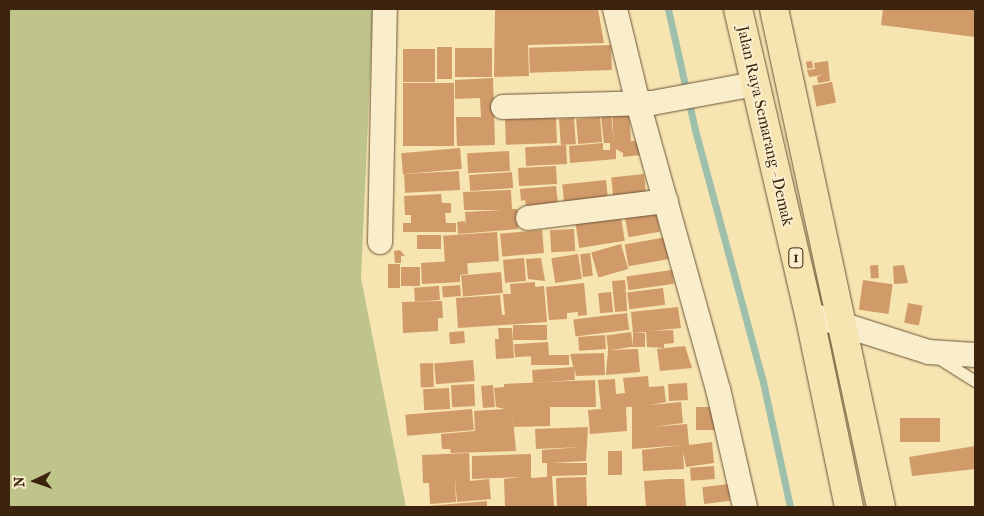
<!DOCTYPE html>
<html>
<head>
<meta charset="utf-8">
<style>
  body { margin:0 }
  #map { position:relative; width:984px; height:516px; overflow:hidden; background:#f6e4b1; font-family:"IM FELL French Canon",serif }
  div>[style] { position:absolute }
  .green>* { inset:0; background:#bec48a }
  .stream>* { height:7px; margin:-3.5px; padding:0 3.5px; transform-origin:3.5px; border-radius:3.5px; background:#9dbfab }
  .building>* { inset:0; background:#d19a69; transform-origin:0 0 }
  .roads { filter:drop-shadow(0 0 1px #6a5337) drop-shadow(0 0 1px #6a5337) }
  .lane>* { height:11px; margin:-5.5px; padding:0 5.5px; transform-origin:5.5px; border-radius:5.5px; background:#f9edcc }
  .street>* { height:24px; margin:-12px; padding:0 12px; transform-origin:12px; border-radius:12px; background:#f9edcc }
  .highway>* { height:28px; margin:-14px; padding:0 14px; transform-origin:14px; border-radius:14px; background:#f6e4b1 }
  span { translate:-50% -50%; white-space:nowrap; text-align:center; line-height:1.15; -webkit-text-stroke:4.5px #f9edcc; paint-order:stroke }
  .shield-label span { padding:1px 4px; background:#f9edcc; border:1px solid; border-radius:4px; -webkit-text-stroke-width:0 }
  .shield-label { font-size:15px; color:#3b230e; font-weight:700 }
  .street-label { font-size:16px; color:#3b230e }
  .frame { position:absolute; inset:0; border:10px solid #3b230e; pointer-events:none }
  .north { position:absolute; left:10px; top:456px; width:50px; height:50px; -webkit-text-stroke:4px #f9edcc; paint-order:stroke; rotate:267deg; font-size:14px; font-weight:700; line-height:20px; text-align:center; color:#3b230e }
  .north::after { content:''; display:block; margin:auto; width:18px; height:22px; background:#3b230e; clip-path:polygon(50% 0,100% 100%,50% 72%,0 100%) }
</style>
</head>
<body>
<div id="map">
  <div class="green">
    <div style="clip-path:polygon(9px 9px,373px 9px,361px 278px,406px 507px,9px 507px)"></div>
  </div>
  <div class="stream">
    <div style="left:668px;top:9px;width:124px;rotate:77.4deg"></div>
    <div style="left:695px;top:130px;width:261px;rotate:74.9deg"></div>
    <div style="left:763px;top:382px;width:128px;rotate:77.8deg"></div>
  </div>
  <div class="building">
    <div style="clip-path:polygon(495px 9px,598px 9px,604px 43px,528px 45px,529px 76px,494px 77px)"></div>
    <div style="clip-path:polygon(883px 9px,975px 9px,975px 37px,881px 25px)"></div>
    <div style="left:611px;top:45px;width:25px;height:82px;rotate:88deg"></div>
    <div style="left:437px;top:47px;width:15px;height:32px"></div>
    <div style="left:455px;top:48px;width:37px;height:29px"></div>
    <div style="left:403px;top:49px;width:32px;height:33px"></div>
    <div style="left:812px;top:61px;width:7px;height:6px;rotate:82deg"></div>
    <div style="clip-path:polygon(828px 61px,830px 81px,818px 83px,817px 77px,823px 75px,809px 77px,807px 70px,815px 69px,814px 63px)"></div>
    <div style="clip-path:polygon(493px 78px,495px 145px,457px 146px,456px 117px,481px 117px,480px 98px,455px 99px,455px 80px)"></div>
    <div style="left:832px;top:82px;width:21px;height:20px;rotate:79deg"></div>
    <div style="left:403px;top:83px;width:51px;height:63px"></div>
    <div style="clip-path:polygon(629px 113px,631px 141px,638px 141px,640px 155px,623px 157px,623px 153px,616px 149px,616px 159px,570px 163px,569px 146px,603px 143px,603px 150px,610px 150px,610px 143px,604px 143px,601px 117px,611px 115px,614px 143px,612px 115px)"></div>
    <div style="left:556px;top:117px;width:26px;height:51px;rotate:88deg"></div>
    <div style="left:600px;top:117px;width:25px;height:24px;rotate:85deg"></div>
    <div style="left:574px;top:118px;width:26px;height:15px;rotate:86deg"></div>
    <div style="left:566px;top:145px;width:19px;height:41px;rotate:87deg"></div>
    <div style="left:460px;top:148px;width:21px;height:59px;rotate:85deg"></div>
    <div style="left:509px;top:151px;width:20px;height:42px;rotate:87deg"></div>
    <div style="left:556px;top:166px;width:18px;height:38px;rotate:87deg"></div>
    <div style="left:459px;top:171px;width:19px;height:55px;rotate:87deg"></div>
    <div style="left:512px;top:172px;width:16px;height:43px;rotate:86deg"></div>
    <div style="left:644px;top:174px;width:18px;height:33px;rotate:84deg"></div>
    <div style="left:606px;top:180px;width:18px;height:44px;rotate:84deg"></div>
    <div style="clip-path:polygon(556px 186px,558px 203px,526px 206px,525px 200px,521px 201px,520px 189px)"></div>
    <div style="clip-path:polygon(511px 190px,512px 209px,517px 209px,518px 229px,458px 234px,457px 222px,465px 221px,466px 227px,465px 212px,503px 210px,464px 210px,463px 192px)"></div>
    <div style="clip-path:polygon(441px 194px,442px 203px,451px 203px,451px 213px,445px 213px,446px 223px,411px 225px,411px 215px,405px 215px,404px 196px)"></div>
    <div style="left:656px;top:209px;width:23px;height:32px;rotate:80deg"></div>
    <div style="left:621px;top:217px;width:24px;height:46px;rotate:81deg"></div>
    <div style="left:456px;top:223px;width:9px;height:53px;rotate:90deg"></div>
    <div style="left:574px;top:229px;width:22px;height:24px;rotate:87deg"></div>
    <div style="left:542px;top:230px;width:23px;height:42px;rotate:85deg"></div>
    <div style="left:497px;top:232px;width:29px;height:54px;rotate:86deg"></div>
    <div style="left:441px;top:235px;width:14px;height:24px;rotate:90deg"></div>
    <div style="left:667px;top:237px;width:22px;height:43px;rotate:80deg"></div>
    <div style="left:621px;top:244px;width:26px;height:31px;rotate:74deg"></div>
    <div style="clip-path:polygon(400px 250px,405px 256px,401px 256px,401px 263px,395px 263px,394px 251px)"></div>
    <div style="left:590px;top:253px;width:23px;height:10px;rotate:83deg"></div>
    <div style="left:578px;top:254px;width:25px;height:27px;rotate:81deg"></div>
    <div style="left:524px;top:258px;width:23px;height:21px;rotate:85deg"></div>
    <div style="clip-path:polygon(541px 258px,545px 281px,528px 279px,526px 259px)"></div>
    <div style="clip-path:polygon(467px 260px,468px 274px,460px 275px,460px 282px,422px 284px,421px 263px)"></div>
    <div style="left:388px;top:264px;width:12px;height:24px"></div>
    <div style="left:878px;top:265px;width:13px;height:8px;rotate:86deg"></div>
    <div style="clip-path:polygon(904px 265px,908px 283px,894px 284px,893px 266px)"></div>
    <div style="left:401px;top:267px;width:19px;height:19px"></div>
    <div style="left:672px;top:270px;width:14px;height:46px;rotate:82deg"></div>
    <div style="left:501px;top:272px;width:21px;height:40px;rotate:85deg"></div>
    <div style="clip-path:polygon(625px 280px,626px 290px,623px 291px,626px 291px,627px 311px,615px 312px,612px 281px)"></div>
    <div style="left:863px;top:280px;width:30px;height:30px;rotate:8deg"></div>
    <div style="clip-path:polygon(535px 282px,535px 287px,544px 286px,547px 322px,458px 328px,456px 298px,500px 295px,502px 315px,505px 315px,503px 294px,511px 294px,510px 284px)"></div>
    <div style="clip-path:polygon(584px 283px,587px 315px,578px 316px,578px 312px,567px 313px,567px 319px,549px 320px,546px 287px)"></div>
    <div style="left:460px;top:285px;width:11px;height:18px;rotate:85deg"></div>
    <div style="left:439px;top:286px;width:14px;height:25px;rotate:86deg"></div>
    <div style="left:663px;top:288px;width:17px;height:36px;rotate:83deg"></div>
    <div style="left:611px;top:292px;width:20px;height:13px;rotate:84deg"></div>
    <div style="clip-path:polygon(442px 301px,443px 318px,438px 318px,438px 331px,403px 333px,402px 302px)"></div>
    <div style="left:908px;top:303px;width:15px;height:20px;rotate:11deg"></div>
    <div style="clip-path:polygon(678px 307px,681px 328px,650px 331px,673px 330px,674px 343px,664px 344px,664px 348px,647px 347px,646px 332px,633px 333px,631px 312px)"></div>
    <div style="left:627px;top:313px;width:17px;height:54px;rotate:83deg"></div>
    <div style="left:547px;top:325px;width:15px;height:34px;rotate:90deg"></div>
    <div style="clip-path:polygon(498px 328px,512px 328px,514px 358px,496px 359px,495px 339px,499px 339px)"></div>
    <div style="left:464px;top:331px;width:12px;height:15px;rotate:85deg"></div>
    <div style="left:631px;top:332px;width:15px;height:25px;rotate:82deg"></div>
    <div style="left:645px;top:333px;width:14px;height:12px;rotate:90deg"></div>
    <div style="left:605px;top:335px;width:14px;height:27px;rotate:86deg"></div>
    <div style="left:548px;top:342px;width:13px;height:34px;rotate:86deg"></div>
    <div style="clip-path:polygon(685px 346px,692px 368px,660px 371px,657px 349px)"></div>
    <div style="clip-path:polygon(638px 349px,640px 372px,606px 375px,608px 350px)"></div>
    <div style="clip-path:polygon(604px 353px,605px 375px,576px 376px,570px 354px)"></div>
    <div style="left:569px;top:355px;width:10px;height:38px;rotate:90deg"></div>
    <div style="left:473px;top:360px;width:21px;height:39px;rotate:85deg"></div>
    <div style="left:433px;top:363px;width:24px;height:13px;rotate:88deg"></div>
    <div style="left:574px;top:367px;width:13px;height:42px;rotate:86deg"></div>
    <div style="clip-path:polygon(648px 376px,649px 387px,664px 386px,666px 402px,650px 405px,681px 402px,683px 423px,652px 427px,687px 424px,689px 445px,712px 442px,714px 463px,686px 467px,683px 451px,684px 469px,643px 471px,642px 450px,683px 445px,632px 449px,632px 407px,626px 407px,627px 431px,590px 434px,588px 410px,601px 409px,598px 380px,615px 379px,616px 394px,625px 393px,623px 378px)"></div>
    <div style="clip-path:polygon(595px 380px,596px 407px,550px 407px,550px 426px,514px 427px,512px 408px,516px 451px,451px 453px,450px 449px,442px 449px,441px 434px,475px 431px,474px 411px,505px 409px,496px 407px,494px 388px,504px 387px,504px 384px)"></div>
    <div style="left:687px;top:383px;width:17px;height:19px;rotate:87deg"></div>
    <div style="left:474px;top:384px;width:22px;height:23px;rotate:87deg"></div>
    <div style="left:493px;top:385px;width:22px;height:12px;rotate:85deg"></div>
    <div style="left:449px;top:388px;width:21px;height:26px;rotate:87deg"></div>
    <div style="left:696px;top:407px;width:20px;height:23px"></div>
    <div style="left:472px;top:409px;width:21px;height:67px;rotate:85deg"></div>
    <div style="left:940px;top:418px;width:24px;height:40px;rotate:90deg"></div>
    <div style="clip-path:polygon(588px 427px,586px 461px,551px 463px,587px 463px,587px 475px,552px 476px,554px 507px,505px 507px,504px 479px,522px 477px,472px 479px,472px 456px,531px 454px,531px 478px,547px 477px,547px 463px,542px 463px,542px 450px,581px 447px,536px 449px,535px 429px)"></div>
    <div style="clip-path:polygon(975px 446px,975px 469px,912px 476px,909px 457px)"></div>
    <div style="left:608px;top:451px;width:14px;height:24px"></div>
    <div style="clip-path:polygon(469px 453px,470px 481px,489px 479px,491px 499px,457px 502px,455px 477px,456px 502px,430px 504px,429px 483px,423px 483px,422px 455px)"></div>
    <div style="left:714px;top:466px;width:13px;height:24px;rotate:86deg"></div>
    <div style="left:586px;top:477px;width:30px;height:30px;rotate:88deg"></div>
    <div style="clip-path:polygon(669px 479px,684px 479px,686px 507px,646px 507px,644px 481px)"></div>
    <div style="left:728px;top:484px;width:17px;height:26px;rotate:83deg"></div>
    <div style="clip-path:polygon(487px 501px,487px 507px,428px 507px,428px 506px)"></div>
  </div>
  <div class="roads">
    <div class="lane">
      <div style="left:937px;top:357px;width:45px;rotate:32.3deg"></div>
    </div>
    <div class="street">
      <div style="left:615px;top:9px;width:97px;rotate:76.3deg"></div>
      <div style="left:638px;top:103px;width:297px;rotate:74.4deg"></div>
      <div style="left:718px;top:389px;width:121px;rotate:77.1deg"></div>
      <div style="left:503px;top:107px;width:149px;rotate:-1.5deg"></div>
      <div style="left:652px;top:103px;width:105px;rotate:-10.5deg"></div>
      <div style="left:528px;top:218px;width:139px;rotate:-7deg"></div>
      <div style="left:380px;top:242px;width:233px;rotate:-88.8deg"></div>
      <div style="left:809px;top:314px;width:126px;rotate:17.6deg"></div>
      <div style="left:929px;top:352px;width:46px;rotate:3.7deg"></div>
    </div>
    <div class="highway">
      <div style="left:738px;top:9px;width:313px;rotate:76.9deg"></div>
      <div style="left:809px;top:314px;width:197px;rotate:78.3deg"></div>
      <div style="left:774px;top:9px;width:509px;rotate:77.87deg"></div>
    </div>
  </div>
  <div class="shield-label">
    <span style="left:796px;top:258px">1</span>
  </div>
  <div class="street-label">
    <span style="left:765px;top:126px;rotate:77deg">Jalan Raya Semarang - Demak</span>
  </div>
  <div class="frame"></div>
  <div class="north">N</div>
</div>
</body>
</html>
